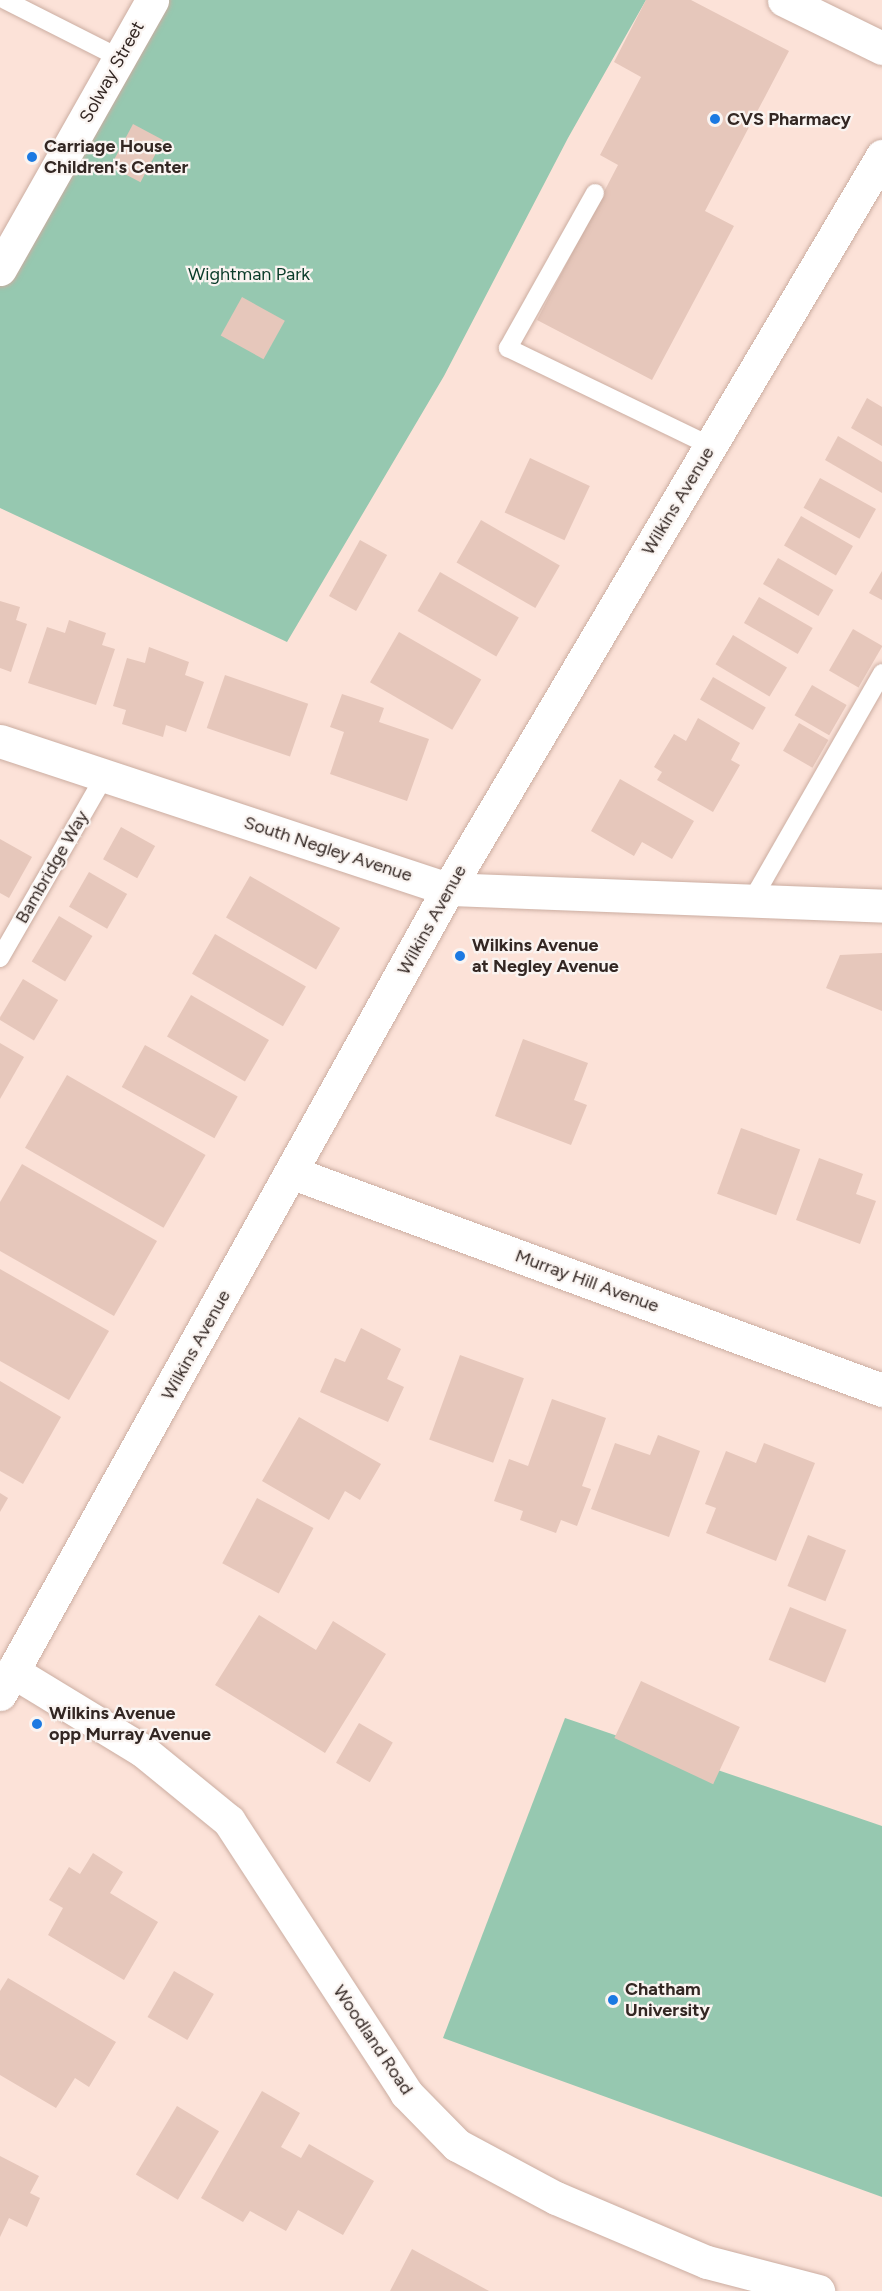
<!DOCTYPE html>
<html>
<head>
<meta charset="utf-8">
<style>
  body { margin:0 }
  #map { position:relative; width:882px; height:2291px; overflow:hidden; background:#fce2d8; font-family:Figtree,sans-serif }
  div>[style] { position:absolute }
  .green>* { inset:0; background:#96c8b0 }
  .building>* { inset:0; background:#e6c7bb; transform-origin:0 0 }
  .roads { filter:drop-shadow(0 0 2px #cbada1) drop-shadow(0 0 2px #cbada1) }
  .service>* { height:18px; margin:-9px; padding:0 9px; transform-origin:9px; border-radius:9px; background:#fff }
  .minor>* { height:33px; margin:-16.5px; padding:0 16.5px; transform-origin:16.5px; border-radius:16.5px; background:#fff }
  .tertiary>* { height:33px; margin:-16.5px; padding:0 16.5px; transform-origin:16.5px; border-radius:16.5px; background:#fff }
  .secondary>* { height:33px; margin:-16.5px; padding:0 16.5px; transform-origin:16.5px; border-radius:16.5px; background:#fff }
  .dots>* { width:16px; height:16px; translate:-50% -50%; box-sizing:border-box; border:3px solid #faf4f1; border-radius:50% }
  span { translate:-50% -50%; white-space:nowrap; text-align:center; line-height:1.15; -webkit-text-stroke:4.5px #faf4f1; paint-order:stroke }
  .street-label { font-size:18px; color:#332723 }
  .poi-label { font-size:18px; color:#332723; font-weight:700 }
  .left { translate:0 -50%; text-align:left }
  .park-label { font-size:18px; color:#093b29 }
</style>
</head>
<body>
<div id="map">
  <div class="green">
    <div style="clip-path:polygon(152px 0,646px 0,568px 138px,444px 376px,287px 642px,0 508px,0 269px)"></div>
    <div style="clip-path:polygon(565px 1718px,882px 1826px,882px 2197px,443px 2038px)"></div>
  </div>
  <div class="building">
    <div style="clip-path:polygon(646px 0,691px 0,789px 51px,705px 211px,734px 226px,652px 380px,537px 320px,618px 165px,600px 155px,641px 77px,614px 62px)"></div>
    <div style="left:133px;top:124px;width:34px;height:48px;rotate:28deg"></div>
    <div style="left:242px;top:297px;width:49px;height:44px;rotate:29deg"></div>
    <div style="clip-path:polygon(867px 398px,882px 407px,882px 446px,851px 428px)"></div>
    <div style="clip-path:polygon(838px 436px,882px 462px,882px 493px,825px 460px)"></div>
    <div style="left:530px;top:458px;width:66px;height:60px;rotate:25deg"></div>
    <div style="left:820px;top:478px;width:64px;height:34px;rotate:29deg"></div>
    <div style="left:801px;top:516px;width:60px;height:34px;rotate:30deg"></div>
    <div style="left:481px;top:520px;width:91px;height:49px;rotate:30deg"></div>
    <div style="left:360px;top:540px;width:31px;height:64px;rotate:29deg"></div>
    <div style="left:778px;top:558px;width:64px;height:30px;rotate:30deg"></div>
    <div style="clip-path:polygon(882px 571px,882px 600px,869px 593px)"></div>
    <div style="left:440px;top:572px;width:91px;height:45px;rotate:30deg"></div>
    <div style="left:759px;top:597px;width:62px;height:30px;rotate:30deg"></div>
    <div style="clip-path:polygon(0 601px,20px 607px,16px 620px,27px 624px,11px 672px,0 668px)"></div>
    <div style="clip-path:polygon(69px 620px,106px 633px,102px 645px,115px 649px,96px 705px,28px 683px,47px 627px,65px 633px)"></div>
    <div style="left:853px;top:629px;width:34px;height:48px;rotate:30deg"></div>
    <div style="left:399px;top:632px;width:95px;height:58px;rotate:30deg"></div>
    <div style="left:733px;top:635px;width:63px;height:34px;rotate:31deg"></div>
    <div style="clip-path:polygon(149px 647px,189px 662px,185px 675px,204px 682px,186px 732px,166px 725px,163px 737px,122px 724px,126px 710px,113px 706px,127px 658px,145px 663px)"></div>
    <div style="left:225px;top:675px;width:88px;height:56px;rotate:19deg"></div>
    <div style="left:713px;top:677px;width:61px;height:26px;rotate:30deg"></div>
    <div style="left:812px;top:685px;width:40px;height:35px;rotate:30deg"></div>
    <div style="clip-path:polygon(342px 694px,384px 708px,379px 722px,429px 739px,407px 801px,330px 774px,344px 732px,330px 727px)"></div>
    <div style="clip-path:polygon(698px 718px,740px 743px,731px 760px,740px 765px,713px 812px,657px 780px,662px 772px,654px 767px,674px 734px,686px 741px)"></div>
    <div style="left:799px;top:723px;width:34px;height:32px;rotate:30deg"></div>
    <div style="clip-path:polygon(620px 779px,694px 821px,672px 859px,642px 842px,634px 856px,591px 831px)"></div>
    <div style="left:121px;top:827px;width:39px;height:37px;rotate:29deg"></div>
    <div style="clip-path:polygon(0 839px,32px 857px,9px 898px,0 893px)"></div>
    <div style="left:89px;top:872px;width:44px;height:40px;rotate:30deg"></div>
    <div style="left:250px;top:876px;width:104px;height:48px;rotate:30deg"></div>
    <div style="left:59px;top:916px;width:39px;height:53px;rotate:31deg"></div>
    <div style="left:215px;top:934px;width:105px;height:46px;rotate:30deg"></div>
    <div style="clip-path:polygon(882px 953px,882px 1011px,826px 988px,840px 955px)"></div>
    <div style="left:23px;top:979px;width:41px;height:47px;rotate:31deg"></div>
    <div style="left:191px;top:995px;width:90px;height:48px;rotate:30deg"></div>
    <div style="clip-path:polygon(523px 1039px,588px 1063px,574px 1100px,587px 1105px,571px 1145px,495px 1116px)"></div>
    <div style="clip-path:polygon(0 1043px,24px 1057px,0 1099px)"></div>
    <div style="left:145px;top:1045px;width:106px;height:48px;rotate:29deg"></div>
    <div style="left:67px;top:1075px;width:160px;height:84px;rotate:30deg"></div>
    <div style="left:741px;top:1128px;width:63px;height:70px;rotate:20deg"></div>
    <div style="clip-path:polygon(819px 1158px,863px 1174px,856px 1194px,876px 1201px,860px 1244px,796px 1220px)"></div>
    <div style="clip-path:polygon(22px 1164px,157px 1241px,114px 1316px,0 1251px,0 1202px)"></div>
    <div style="clip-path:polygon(0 1269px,109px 1331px,69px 1400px,0 1361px)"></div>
    <div style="clip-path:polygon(361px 1328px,401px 1349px,387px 1379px,404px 1387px,388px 1422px,320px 1392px,335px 1358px,345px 1362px)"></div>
    <div style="left:460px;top:1355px;width:68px;height:90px;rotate:20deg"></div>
    <div style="clip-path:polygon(0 1381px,61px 1417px,23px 1484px,0 1471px)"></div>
    <div style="clip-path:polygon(552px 1399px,606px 1418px,582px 1486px,591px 1489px,577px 1526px,561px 1520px,556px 1533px,520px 1520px,523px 1511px,494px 1501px,509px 1459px,528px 1466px)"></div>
    <div style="clip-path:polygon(299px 1417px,381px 1464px,360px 1500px,345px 1491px,329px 1520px,262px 1481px)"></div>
    <div style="clip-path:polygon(658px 1435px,700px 1451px,669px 1537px,591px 1509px,615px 1443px,650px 1455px)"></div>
    <div style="clip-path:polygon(764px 1443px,815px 1463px,776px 1561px,706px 1533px,716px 1508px,705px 1504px,726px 1451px,756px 1463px)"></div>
    <div style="clip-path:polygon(0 1493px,8px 1498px,0 1512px)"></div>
    <div style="left:257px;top:1498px;width:64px;height:74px;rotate:28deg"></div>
    <div style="left:808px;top:1535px;width:41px;height:55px;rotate:22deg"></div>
    <div style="left:790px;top:1607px;width:61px;height:57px;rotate:22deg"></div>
    <div style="clip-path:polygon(259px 1615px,316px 1650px,333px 1621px,386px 1654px,325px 1753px,215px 1685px)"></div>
    <div style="left:641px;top:1681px;width:109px;height:63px;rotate:25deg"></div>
    <div style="left:359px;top:1723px;width:39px;height:46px;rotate:30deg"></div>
    <div style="clip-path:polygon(93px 1853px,123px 1872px,110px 1893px,158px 1922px,124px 1980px,48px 1935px,63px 1908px,49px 1900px,69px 1867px,80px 1874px)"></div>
    <div style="left:174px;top:1971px;width:46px;height:53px;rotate:30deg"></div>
    <div style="clip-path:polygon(8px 1978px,116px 2042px,89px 2087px,75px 2078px,56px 2108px,0 2075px,0 1991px)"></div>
    <div style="clip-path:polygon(262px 2091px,300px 2113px,281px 2147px,301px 2158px,309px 2144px,374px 2181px,343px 2235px,298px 2210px,286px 2231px,250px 2211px,243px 2222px,201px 2198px)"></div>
    <div style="left:177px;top:2106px;width:49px;height:80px;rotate:31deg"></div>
    <div style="clip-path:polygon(0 2156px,39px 2176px,30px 2193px,40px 2198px,27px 2227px,9px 2218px,0 2237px)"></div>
    <div style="clip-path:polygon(412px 2249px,489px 2291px,390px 2291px)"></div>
  </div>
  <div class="roads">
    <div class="service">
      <div style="left:5px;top:0;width:129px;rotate:26.8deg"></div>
      <div style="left:595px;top:193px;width:178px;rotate:119.3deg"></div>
      <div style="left:508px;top:348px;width:225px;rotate:25.8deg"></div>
      <div style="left:751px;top:902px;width:264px;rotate:-60.2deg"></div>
      <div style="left:0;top:958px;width:209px;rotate:-60.1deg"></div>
    </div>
    <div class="minor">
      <div style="left:784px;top:0;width:109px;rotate:26.1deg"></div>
      <div style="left:0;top:269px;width:309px;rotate:-60.5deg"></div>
      <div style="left:0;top:741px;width:472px;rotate:18.3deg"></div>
      <div style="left:293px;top:1173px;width:628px;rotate:20.22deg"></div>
      <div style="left:12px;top:1671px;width:152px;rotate:31.3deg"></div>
      <div style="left:142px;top:1750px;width:112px;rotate:39.2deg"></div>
      <div style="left:229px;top:1821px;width:325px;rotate:56.9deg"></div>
      <div style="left:406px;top:2093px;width:73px;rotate:45.6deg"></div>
      <div style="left:457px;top:2145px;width:112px;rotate:28.2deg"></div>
      <div style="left:556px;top:2198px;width:164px;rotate:23deg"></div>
      <div style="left:707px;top:2262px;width:115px;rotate:14.6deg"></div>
    </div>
    <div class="tertiary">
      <div style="left:448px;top:889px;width:434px;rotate:2.2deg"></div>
    </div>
    <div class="secondary">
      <div style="left:0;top:1694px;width:921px;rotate:-60.9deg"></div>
      <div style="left:448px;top:889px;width:852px;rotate:-59.37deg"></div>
    </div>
  </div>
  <div class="dots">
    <div style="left:715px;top:119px;background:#1b79e2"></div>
    <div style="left:32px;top:157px;background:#1b79e2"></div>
    <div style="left:460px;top:956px;background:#1b79e2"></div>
    <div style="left:37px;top:1724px;background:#1b79e2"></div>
    <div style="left:613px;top:2000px;background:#1b79e2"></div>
  </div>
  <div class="street-label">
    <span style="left:112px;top:72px;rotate:-61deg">Solway Street</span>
    <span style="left:678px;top:501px;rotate:-59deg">Wilkins Avenue</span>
    <span style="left:328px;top:849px;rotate:18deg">South Negley Avenue</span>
    <span style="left:52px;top:867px;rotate:-60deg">Bambridge Way</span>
    <span style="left:432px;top:920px;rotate:-61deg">Wilkins Avenue</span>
    <span style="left:587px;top:1281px;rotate:20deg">Murray Hill Avenue</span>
    <span style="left:196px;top:1345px;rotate:-61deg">Wilkins Avenue</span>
    <span style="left:373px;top:2040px;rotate:56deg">Woodland Road</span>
  </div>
  <div class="poi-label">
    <span class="left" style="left:727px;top:119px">CVS Pharmacy</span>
    <span class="left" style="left:44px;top:157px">Carriage House<br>Children's Center</span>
    <span class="left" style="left:472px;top:956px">Wilkins Avenue<br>at Negley Avenue</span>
    <span class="left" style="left:49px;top:1724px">Wilkins Avenue<br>opp Murray Avenue</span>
    <span class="left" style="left:625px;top:2000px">Chatham<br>University</span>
  </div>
  <div class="park-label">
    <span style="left:249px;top:274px">Wightman Park</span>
  </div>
</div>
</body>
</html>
